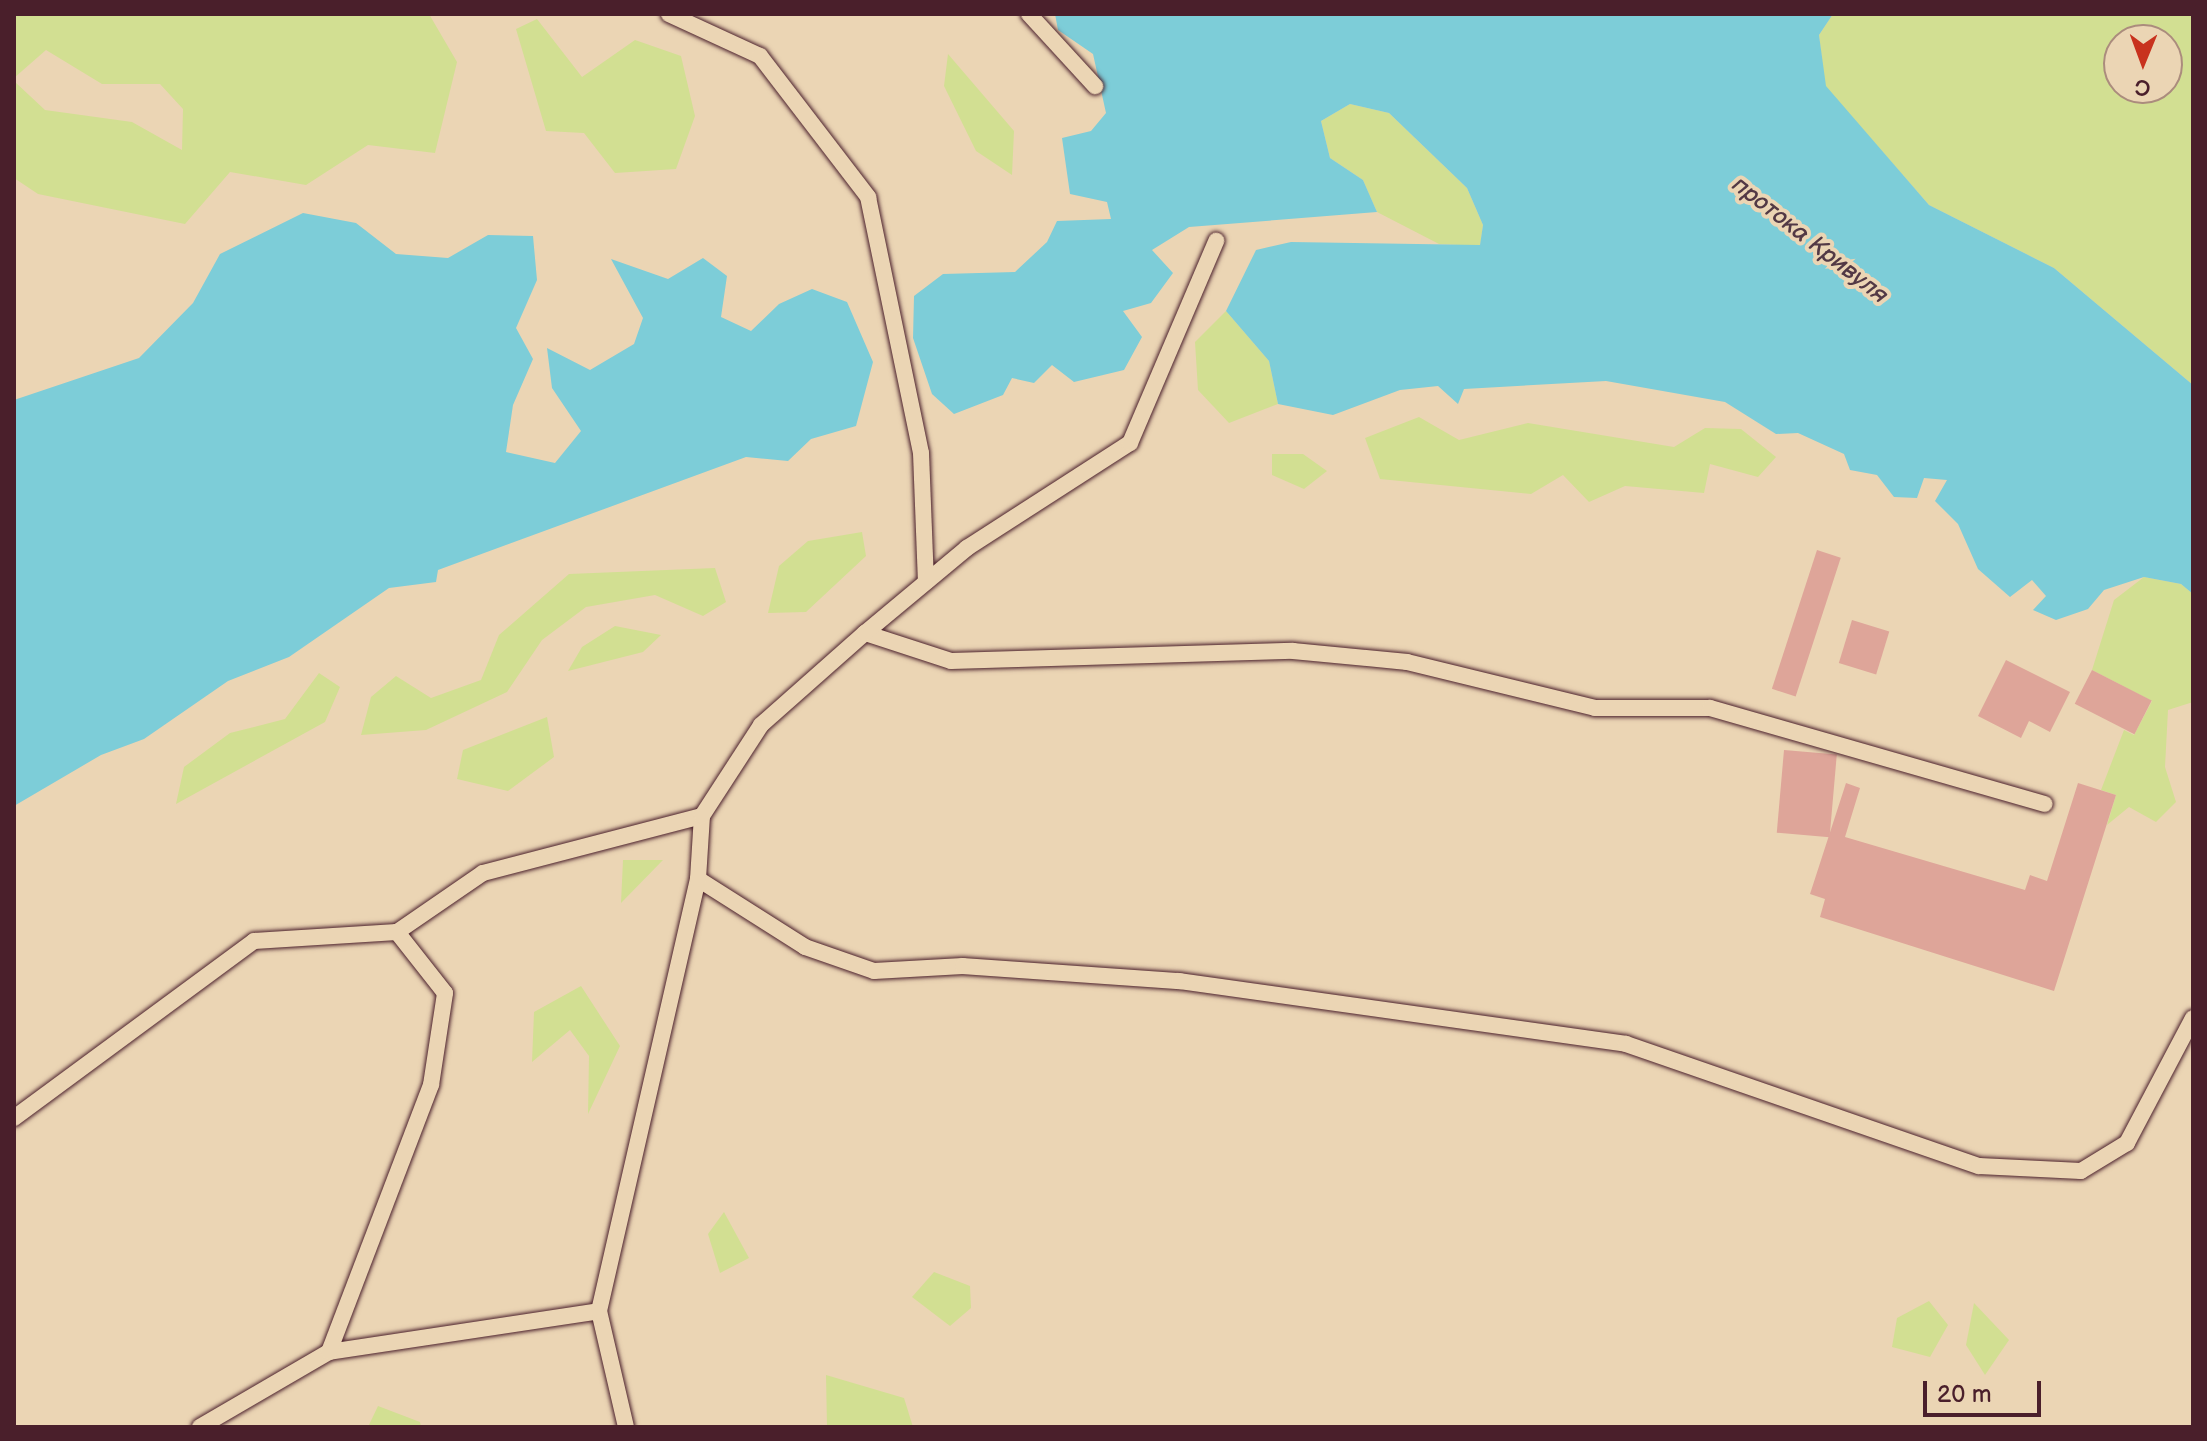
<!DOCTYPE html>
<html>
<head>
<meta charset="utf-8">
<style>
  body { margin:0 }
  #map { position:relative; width:2207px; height:1441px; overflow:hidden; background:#ebd5b4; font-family:"Balsamiq Sans",sans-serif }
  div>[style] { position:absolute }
  .green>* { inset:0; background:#d2df92 }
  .water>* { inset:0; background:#7dcdd8 }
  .building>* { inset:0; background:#dea599; transform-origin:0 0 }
  .roads { filter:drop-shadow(0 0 2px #4a1f2b) drop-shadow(0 0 2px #4a1f2b) }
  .lane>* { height:16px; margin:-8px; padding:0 8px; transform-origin:8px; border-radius:8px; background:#ebd5b4 }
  span { translate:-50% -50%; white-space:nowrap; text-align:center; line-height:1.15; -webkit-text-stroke:8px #ebd5b4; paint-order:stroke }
  .water-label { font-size:24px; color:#523945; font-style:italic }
  .frame { position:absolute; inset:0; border:16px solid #4a1f2b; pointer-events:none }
  .north { position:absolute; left:2103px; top:24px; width:80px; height:80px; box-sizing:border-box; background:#ebd5b4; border:2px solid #ab8c7d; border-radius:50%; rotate:181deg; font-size:22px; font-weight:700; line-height:32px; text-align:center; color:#4a1f2b }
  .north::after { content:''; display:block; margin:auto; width:28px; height:36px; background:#c8321e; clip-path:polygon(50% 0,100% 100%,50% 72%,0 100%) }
  .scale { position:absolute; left:1923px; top:1381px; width:118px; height:36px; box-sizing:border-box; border:4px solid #4a1f2b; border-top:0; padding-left:10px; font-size:24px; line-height:28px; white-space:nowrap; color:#4a1f2b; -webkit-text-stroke:6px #ebd5b4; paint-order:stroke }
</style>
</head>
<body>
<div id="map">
  <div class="green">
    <div style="clip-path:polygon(14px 14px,429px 14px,457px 62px,435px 153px,368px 145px,306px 185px,230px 172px,185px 224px,38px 194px,14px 178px,14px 81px,45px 110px,132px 122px,182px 150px,183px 109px,160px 84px,102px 84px,46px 50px,14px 78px)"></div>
    <div style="clip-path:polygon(evenodd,1833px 14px,2193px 14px,2193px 385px,2054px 268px,1929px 205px,1825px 86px,1819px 35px,1833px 14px,2119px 40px,2167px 40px,2167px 88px,2119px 88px,2119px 40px)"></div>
    <div style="clip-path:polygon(537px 19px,582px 77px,635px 40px,681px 56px,695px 116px,676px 169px,615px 173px,584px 133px,546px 131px,516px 29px)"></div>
    <div style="clip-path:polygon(948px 54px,1014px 131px,1012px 175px,976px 151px,944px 86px)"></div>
    <div style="clip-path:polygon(1350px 104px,1389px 113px,1467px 188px,1483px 225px,1480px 246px,1439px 244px,1377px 212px,1363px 180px,1330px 158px,1321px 121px)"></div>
    <div style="clip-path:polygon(1226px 311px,1269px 361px,1278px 404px,1229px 423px,1198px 390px,1195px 342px)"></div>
    <div style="clip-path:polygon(1419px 417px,1459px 440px,1528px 423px,1674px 447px,1705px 428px,1741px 429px,1776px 457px,1758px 477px,1710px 464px,1704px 493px,1625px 486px,1589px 502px,1563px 475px,1531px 494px,1380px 479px,1365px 438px)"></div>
    <div style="clip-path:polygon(1272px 454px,1303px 454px,1327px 471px,1304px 489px,1272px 475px)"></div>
    <div style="clip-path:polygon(862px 532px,866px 556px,806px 612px,768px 613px,779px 566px,808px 541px)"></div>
    <div style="clip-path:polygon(715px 568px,726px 602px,703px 616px,655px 595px,586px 607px,542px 640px,507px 692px,426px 730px,361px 735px,371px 697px,396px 676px,431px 698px,481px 680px,499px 635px,569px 574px)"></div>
    <div style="clip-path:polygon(2144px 577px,2181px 584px,2193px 594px,2193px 702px,2168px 710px,2165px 767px,2176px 802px,2156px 822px,2129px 807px,2107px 825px,2116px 795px,2101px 790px,2124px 730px,2134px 735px,2152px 701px,2092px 670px,2114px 600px)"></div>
    <div style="clip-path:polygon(615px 626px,661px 635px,643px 652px,568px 671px,582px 647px)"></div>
    <div style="clip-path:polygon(319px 673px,340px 687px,325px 722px,176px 804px,184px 767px,230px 733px,285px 719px)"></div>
    <div style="clip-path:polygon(547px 717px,554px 757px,508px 791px,457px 779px,463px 750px)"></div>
    <div style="clip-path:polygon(623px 860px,663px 860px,621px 903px)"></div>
    <div style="clip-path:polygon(581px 986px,620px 1046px,588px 1114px,589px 1056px,570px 1030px,532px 1062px,534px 1012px)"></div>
    <div style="clip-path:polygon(724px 1212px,749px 1258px,720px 1273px,708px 1234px)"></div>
    <div style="clip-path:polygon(934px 1272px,970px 1286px,971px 1308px,950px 1326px,912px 1297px)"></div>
    <div style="clip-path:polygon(1929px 1301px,1948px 1325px,1930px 1357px,1892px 1347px,1897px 1318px)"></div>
    <div style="clip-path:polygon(1974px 1303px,2009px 1340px,1985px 1375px,1966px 1345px)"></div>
    <div style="clip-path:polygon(826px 1375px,904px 1398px,913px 1427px,827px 1427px)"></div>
    <div style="clip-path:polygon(378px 1406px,420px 1422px,421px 1427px,368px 1427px)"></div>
  </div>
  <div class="water">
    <div style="clip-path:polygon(1055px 14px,1833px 14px,1819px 35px,1826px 86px,1929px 205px,2054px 268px,2193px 385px,2193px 594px,2181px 584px,2144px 577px,2104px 590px,2088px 609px,2056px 620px,2033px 610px,2046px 596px,2032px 580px,2010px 597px,1978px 569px,1958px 524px,1935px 501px,1947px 480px,1924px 478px,1917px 498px,1894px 497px,1877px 475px,1850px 470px,1844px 454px,1798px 433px,1776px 434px,1725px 402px,1606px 381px,1464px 389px,1458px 404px,1438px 386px,1400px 390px,1333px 415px,1278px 404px,1269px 361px,1226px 311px,1256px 250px,1291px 242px,1480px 245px,1483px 225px,1467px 188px,1389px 113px,1350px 104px,1321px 121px,1330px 158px,1363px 180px,1377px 212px,1189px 227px,1152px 250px,1173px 273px,1151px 303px,1123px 311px,1142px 337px,1124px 370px,1074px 382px,1052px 365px,1034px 383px,1012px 378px,1003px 395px,954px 414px,932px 394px,913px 338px,914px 296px,943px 274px,1015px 272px,1047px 242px,1057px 221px,1111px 219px,1107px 202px,1070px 194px,1062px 138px,1091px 131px,1106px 113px,1093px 54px,1058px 30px)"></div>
    <div style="clip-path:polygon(303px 213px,356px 223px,396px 254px,448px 258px,488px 235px,533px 236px,537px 280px,516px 328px,533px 359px,513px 405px,506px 452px,555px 463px,581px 431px,552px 388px,547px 348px,590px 370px,634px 344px,643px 318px,611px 259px,668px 279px,703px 258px,727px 276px,721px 317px,751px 331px,779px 304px,812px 289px,847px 302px,873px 362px,856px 426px,811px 439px,788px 461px,746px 457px,438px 570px,436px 582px,389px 588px,289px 657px,228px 681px,144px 739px,101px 755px,14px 806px,14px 400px,139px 358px,193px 303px,220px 254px)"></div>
  </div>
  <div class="building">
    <div style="left:1817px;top:550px;width:25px;height:146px;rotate:18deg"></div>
    <div style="left:1852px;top:620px;width:39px;height:45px;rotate:17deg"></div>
    <div style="clip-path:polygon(2006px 660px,2070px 692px,2050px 732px,2029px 721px,2021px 738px,1978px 716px)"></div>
    <div style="left:2092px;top:670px;width:67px;height:38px;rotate:27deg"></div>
    <div style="left:1784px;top:750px;width:53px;height:83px;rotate:5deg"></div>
    <div style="clip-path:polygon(1846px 783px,1860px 788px,1845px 837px,2025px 890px,2030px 875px,2047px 881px,2078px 783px,2116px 795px,2054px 991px,1820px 917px,1825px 899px,1810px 894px)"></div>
  </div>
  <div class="roads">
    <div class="lane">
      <div style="left:669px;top:14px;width:100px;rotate:24.8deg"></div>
      <div style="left:760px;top:56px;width:178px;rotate:52.5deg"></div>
      <div style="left:868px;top:197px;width:261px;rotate:78.3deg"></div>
      <div style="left:921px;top:453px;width:129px;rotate:87.8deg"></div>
      <div style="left:1029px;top:14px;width:98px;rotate:47.5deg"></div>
      <div style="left:865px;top:633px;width:90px;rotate:18deg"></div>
      <div style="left:951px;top:661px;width:342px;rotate:-1.7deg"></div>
      <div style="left:1293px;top:651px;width:115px;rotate:5.5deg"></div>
      <div style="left:1407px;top:662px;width:194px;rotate:13.7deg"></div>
      <div style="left:1595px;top:708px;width:115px"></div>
      <div style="left:1710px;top:708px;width:348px;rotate:16deg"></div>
      <div style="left:698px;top:879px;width:127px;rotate:32.4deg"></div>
      <div style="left:805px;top:947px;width:73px;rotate:19.2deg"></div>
      <div style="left:874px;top:971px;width:89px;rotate:-3.2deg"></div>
      <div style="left:963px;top:966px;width:217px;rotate:4deg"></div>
      <div style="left:1179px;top:981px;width:451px;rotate:8deg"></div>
      <div style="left:1626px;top:1044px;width:373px;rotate:19.1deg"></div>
      <div style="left:1979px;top:1166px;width:102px;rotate:2.8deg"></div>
      <div style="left:2081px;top:1171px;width:54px;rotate:-31.3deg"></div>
      <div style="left:2127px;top:1143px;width:141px;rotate:-62.2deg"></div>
      <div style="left:14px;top:1118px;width:298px;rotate:-36.4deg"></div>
      <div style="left:254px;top:941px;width:143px;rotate:-3.6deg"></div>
      <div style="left:397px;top:932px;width:104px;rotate:-34.5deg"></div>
      <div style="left:483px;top:873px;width:226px;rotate:-14.6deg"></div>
      <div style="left:329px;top:1352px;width:273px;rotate:-8.6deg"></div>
      <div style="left:200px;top:1427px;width:149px;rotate:-30.2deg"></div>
      <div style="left:329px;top:1352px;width:286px;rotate:-69.1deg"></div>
      <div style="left:431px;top:1085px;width:93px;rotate:-81.3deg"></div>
      <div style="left:445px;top:993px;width:78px;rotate:-128.2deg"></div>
      <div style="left:626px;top:1427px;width:119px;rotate:-103.1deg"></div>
      <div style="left:599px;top:1311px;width:443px;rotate:-77.1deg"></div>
      <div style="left:698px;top:879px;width:63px;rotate:-86.4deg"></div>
      <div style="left:702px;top:816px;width:108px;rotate:-57deg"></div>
      <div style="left:761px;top:725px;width:139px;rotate:-41.5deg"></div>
      <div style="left:865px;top:633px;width:133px;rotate:-39.8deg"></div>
      <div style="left:967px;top:548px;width:194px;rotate:-32.8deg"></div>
      <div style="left:1130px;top:443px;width:220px;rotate:-66.9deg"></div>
    </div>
  </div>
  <div class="water-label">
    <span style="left:1810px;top:240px;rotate:38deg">протока Кривуля</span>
  </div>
  <div class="frame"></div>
  <div class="north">С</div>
  <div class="scale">20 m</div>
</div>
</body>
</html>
